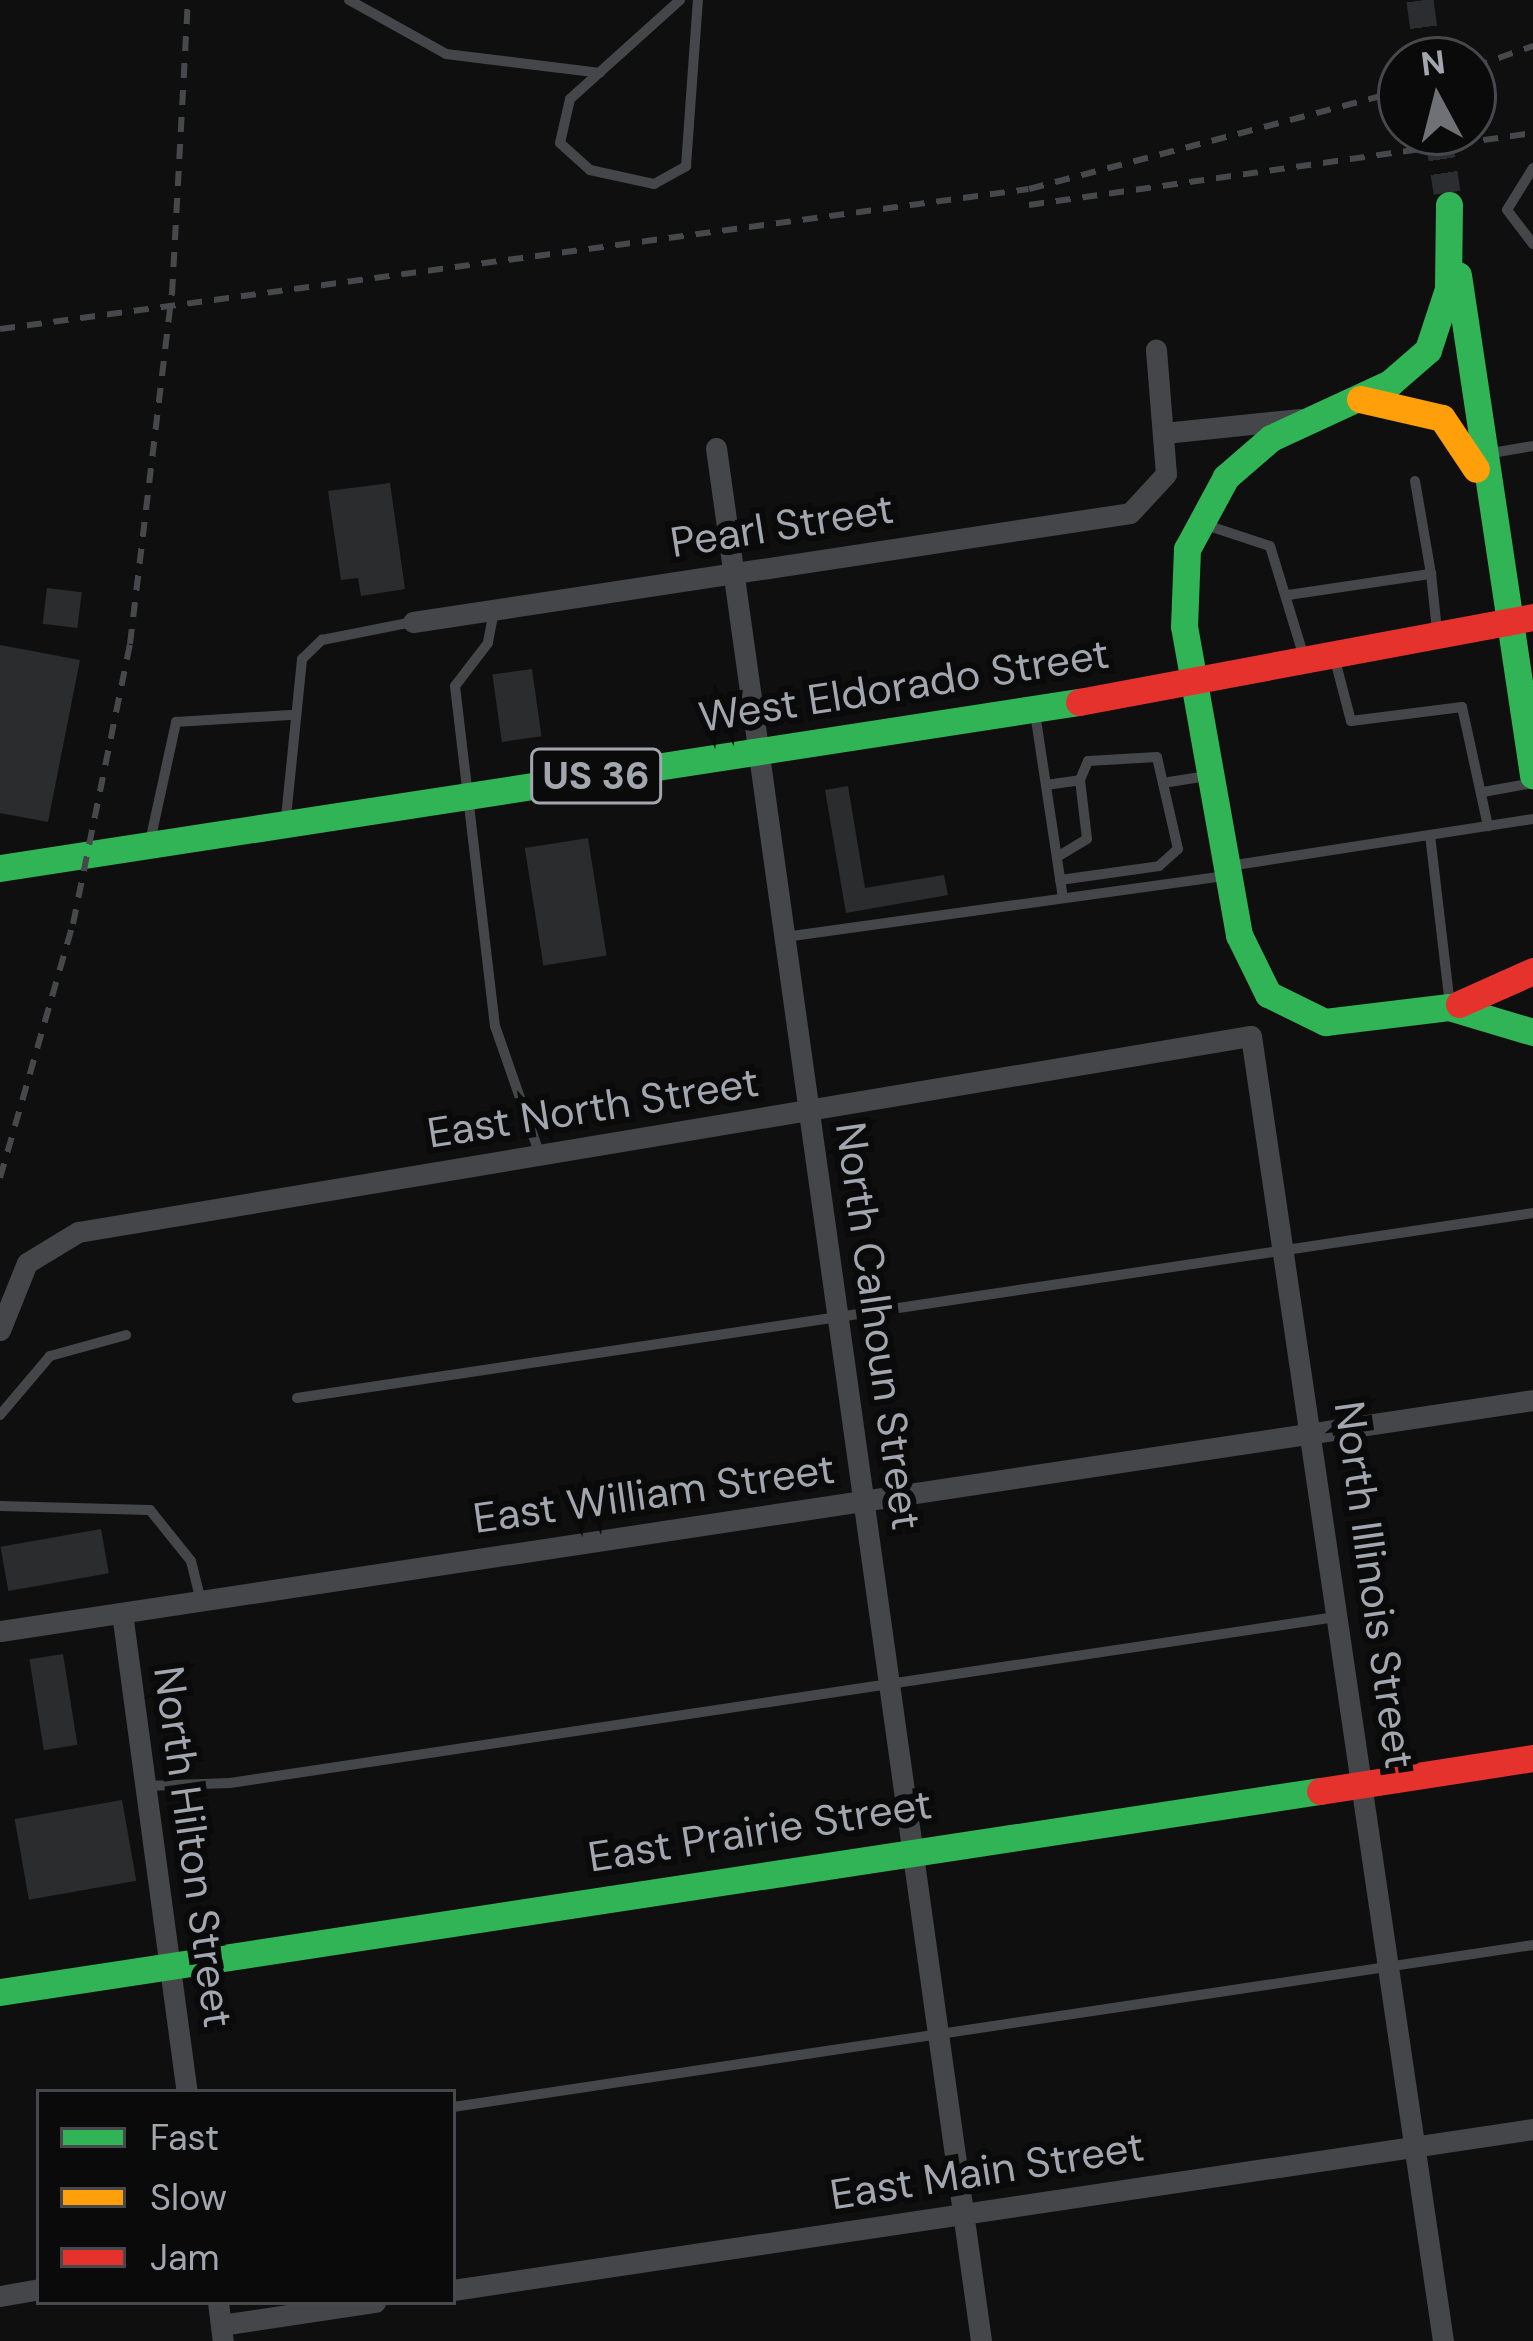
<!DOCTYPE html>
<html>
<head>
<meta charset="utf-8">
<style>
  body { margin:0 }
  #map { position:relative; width:1533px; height:2341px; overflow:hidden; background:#0f0f10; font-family:"DM Sans",sans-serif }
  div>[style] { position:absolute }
  .building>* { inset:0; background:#2b2c2d; transform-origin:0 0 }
  .secondary-tunnel>* { height:27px; margin-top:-13.5px; transform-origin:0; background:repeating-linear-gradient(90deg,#2c2d30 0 27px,transparent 0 41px) }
  .lane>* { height:10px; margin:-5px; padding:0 5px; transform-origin:5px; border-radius:5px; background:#454649 }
  .street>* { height:21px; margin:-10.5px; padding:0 10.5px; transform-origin:10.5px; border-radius:10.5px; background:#454649 }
  .fast>* { height:27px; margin:-13.5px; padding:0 13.5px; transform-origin:13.5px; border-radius:13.5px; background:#30b455 }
  .slow>* { height:27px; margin:-13.5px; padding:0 13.5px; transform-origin:13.5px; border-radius:13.5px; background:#ff9f0a }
  .jam>* { height:27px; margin:-13.5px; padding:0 13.5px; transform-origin:13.5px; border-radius:13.5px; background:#e5322d }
  .rail>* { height:6px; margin-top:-3px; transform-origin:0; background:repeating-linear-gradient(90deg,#47484b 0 15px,transparent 0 27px) }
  span { translate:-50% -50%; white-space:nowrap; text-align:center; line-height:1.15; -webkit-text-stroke:12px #0a0a0b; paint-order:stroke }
  .shield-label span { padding:3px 9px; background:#0a0a0b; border:3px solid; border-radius:9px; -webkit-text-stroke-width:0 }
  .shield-label { font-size:39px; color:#a2a6af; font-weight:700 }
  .street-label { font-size:42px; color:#a2a6af }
  .legend { position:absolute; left:36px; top:2089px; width:420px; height:216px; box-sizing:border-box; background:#0a0a0b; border:3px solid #47484d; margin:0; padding:15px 21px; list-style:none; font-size:36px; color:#a2a6af }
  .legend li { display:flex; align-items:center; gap:24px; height:60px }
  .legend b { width:60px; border:3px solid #47484d }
  .north { position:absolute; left:1377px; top:36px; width:120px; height:120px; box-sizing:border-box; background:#0a0a0b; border:3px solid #47484d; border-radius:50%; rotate:353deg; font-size:33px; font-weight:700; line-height:48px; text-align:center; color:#a2a6af }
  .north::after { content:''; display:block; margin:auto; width:42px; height:54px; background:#6f7177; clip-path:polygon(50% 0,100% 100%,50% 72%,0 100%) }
</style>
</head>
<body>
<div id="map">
  <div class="building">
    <div style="clip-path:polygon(390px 483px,405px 589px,361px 596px,358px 578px,341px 580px,328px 491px)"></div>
    <div style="left:47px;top:588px;width:35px;height:36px;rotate:7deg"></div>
    <div style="clip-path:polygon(0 645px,80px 660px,48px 822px,0 813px)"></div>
    <div style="left:532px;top:669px;width:68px;height:40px;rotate:82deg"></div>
    <div style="clip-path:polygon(848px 786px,865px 888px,944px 875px,948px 895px,846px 913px,825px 790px)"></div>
    <div style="left:588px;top:838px;width:119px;height:64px;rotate:81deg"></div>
    <div style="left:101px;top:1529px;width:45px;height:102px;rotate:80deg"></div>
    <div style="left:63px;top:1654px;width:92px;height:34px;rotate:81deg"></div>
    <div style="left:122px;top:1800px;width:82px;height:109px;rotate:80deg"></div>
  </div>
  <div class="secondary-tunnel">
    <div style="left:1420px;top:0;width:61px;rotate:82.4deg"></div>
    <div style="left:1438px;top:132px;width:61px;rotate:81.5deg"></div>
  </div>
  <div class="lane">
    <div style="left:349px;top:0;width:111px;rotate:29.1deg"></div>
    <div style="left:446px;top:54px;width:155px;rotate:7deg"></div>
    <div style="left:680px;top:0;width:148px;rotate:138deg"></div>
    <div style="left:570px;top:99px;width:45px;rotate:102.8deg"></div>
    <div style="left:560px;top:143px;width:40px;rotate:42deg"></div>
    <div style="left:590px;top:170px;width:66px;rotate:12.3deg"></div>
    <div style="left:654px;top:184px;width:37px;rotate:-29deg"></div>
    <div style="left:686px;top:166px;width:166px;rotate:-85.9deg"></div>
    <div style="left:1533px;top:168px;width:49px;rotate:121.8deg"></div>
    <div style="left:1507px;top:210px;width:43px;rotate:52.6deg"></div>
    <div style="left:1486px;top:454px;width:48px;rotate:-9.7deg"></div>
    <div style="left:1415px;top:481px;width:94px;rotate:80.2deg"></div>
    <div style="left:1206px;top:525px;width:67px;rotate:18.2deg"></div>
    <div style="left:1270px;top:546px;width:116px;rotate:73deg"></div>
    <div style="left:1288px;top:595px;width:145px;rotate:-8.4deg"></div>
    <div style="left:1431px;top:574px;width:56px;rotate:83.9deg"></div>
    <div style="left:494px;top:611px;width:33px;rotate:101deg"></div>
    <div style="left:488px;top:643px;width:54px;rotate:127.5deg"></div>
    <div style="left:455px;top:686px;width:342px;rotate:83.3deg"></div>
    <div style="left:495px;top:1026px;width:137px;rotate:70.8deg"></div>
    <div style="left:1335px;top:660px;width:63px;rotate:75.3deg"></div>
    <div style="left:1351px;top:721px;width:112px;rotate:-7.2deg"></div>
    <div style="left:1462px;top:707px;width:122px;rotate:77.7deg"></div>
    <div style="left:1035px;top:713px;width:187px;rotate:81.4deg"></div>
    <div style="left:1169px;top:782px;width:37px;rotate:-9deg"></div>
    <div style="left:1046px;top:785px;width:34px;rotate:-8deg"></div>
    <div style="left:1080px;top:780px;width:59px;rotate:83.2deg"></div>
    <div style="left:1087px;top:839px;width:35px;rotate:149deg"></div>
    <div style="left:1483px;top:792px;width:51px;rotate:-10.2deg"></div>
    <div style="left:286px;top:817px;width:159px;rotate:-84.2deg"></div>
    <div style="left:302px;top:659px;width:28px;rotate:-44deg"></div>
    <div style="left:322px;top:640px;width:93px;rotate:-11.2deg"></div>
    <div style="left:1430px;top:835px;width:170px;rotate:83.3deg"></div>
    <div style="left:151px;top:837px;width:118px;rotate:-77.7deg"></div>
    <div style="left:176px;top:722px;width:114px;rotate:-3.5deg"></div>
    <div style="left:1229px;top:866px;width:308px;rotate:-8.8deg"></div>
    <div style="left:1060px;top:880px;width:100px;rotate:-8deg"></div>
    <div style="left:1159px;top:866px;width:25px;rotate:-42deg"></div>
    <div style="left:1178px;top:849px;width:94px;rotate:-102.9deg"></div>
    <div style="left:1157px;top:757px;width:69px;rotate:176.7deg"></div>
    <div style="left:1088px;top:761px;width:21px;rotate:113deg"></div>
    <div style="left:785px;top:937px;width:443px;rotate:-7.9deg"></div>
    <div style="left:297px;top:1398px;width:1250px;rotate:-8.51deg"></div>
    <div style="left:0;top:1415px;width:77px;rotate:-49.7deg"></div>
    <div style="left:50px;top:1356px;width:79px;rotate:-15.4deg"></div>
    <div style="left:0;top:1506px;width:150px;rotate:1.5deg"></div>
    <div style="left:150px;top:1510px;width:65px;rotate:51.2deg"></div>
    <div style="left:191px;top:1561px;width:41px;rotate:76deg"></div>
    <div style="left:146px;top:1786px;width:84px;rotate:-2deg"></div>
    <div style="left:230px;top:1783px;width:1118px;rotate:-8.54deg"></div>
    <div style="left:453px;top:2107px;width:1092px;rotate:-8.53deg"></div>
  </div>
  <div class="street">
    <div style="left:1164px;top:433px;width:137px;rotate:-5.9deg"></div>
    <div style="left:716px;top:448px;width:1911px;rotate:82.03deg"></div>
    <div style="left:413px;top:622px;width:725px;rotate:-8.64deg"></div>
    <div style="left:1130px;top:513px;width:53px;rotate:-47.3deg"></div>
    <div style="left:1166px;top:474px;width:125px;rotate:-94.6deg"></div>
    <div style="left:0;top:1330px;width:72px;rotate:-68.1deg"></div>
    <div style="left:27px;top:1263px;width:60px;rotate:-31.3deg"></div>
    <div style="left:78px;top:1232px;width:1189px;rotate:-9.49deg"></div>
    <div style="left:1251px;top:1036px;width:1319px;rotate:81.63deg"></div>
    <div style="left:122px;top:1613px;width:483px;rotate:82.3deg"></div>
    <div style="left:0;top:1631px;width:1550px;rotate:-8.57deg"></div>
    <div style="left:453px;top:2290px;width:1092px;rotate:-8.48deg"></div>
    <div style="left:0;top:2296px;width:40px;rotate:-10deg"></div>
    <div style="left:218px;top:2302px;width:39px;rotate:83deg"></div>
    <div style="left:221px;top:2325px;width:156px;rotate:-8.5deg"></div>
  </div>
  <div class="fast">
    <div style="left:1449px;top:205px;width:84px;rotate:90.7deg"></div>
    <div style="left:1448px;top:289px;width:64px;rotate:108.2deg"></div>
    <div style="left:1428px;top:350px;width:50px;rotate:139deg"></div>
    <div style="left:1390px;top:383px;width:131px;rotate:155.2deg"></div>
    <div style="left:1271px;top:438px;width:60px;rotate:139.1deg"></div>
    <div style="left:1226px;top:477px;width:82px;rotate:118.4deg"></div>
    <div style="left:1187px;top:549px;width:77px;rotate:92.2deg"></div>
    <div style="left:1184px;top:626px;width:314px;rotate:79.9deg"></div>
    <div style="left:1239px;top:935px;width:66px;rotate:63.8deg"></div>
    <div style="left:1268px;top:994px;width:64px;rotate:26.2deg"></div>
    <div style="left:1325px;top:1022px;width:125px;rotate:-6.9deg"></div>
    <div style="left:1449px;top:1007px;width:88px;rotate:16.6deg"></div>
    <div style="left:1458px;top:275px;width:506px;rotate:81.47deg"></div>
    <div style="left:0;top:868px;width:1092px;rotate:-8.75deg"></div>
    <div style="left:0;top:1992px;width:1335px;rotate:-8.66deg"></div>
  </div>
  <div class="slow">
    <div style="left:1360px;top:399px;width:84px;rotate:13deg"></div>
    <div style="left:1442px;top:418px;width:61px;rotate:56.3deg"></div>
  </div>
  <div class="jam">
    <div style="left:1079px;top:702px;width:462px;rotate:-10.6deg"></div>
    <div style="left:1459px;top:1004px;width:81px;rotate:-24deg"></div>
    <div style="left:1320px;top:1791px;width:216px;rotate:-8.8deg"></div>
  </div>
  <div class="rail">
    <div style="left:1473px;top:67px;width:64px;rotate:-19.3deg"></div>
    <div style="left:1029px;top:205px;width:509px;rotate:-8.13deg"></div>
    <div style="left:0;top:329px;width:1038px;rotate:-7.75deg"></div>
    <div style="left:1029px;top:189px;width:385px;rotate:-14.8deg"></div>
    <div style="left:0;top:1178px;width:264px;rotate:-74deg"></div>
    <div style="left:73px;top:924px;width:286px;rotate:-78.5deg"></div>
    <div style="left:130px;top:644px;width:353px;rotate:-83.2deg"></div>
    <div style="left:172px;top:294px;width:294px;rotate:-86.9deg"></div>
  </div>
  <div class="shield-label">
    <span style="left:596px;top:776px">US 36</span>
  </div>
  <div class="street-label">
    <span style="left:782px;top:526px;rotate:-9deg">Pearl Street</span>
    <span style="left:904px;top:686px;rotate:-9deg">West Eldorado Street</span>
    <span style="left:593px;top:1108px;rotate:-9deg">East North Street</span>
    <span style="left:878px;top:1326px;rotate:82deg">North Calhoun Street</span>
    <span style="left:654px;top:1494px;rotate:-8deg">East William Street</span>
    <span style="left:1374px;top:1585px;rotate:82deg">North Illinois Street</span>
    <span style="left:760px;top:1831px;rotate:-9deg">East Prairie Street</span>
    <span style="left:193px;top:1847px;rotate:82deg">North Hilton Street</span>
    <span style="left:987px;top:2171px;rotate:-9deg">East Main Street</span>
  </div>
  <ul class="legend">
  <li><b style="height:15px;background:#30b455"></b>Fast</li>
  <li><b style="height:15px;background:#ff9f0a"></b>Slow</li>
  <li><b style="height:15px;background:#e5322d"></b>Jam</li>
  </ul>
  <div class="north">N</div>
</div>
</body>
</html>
